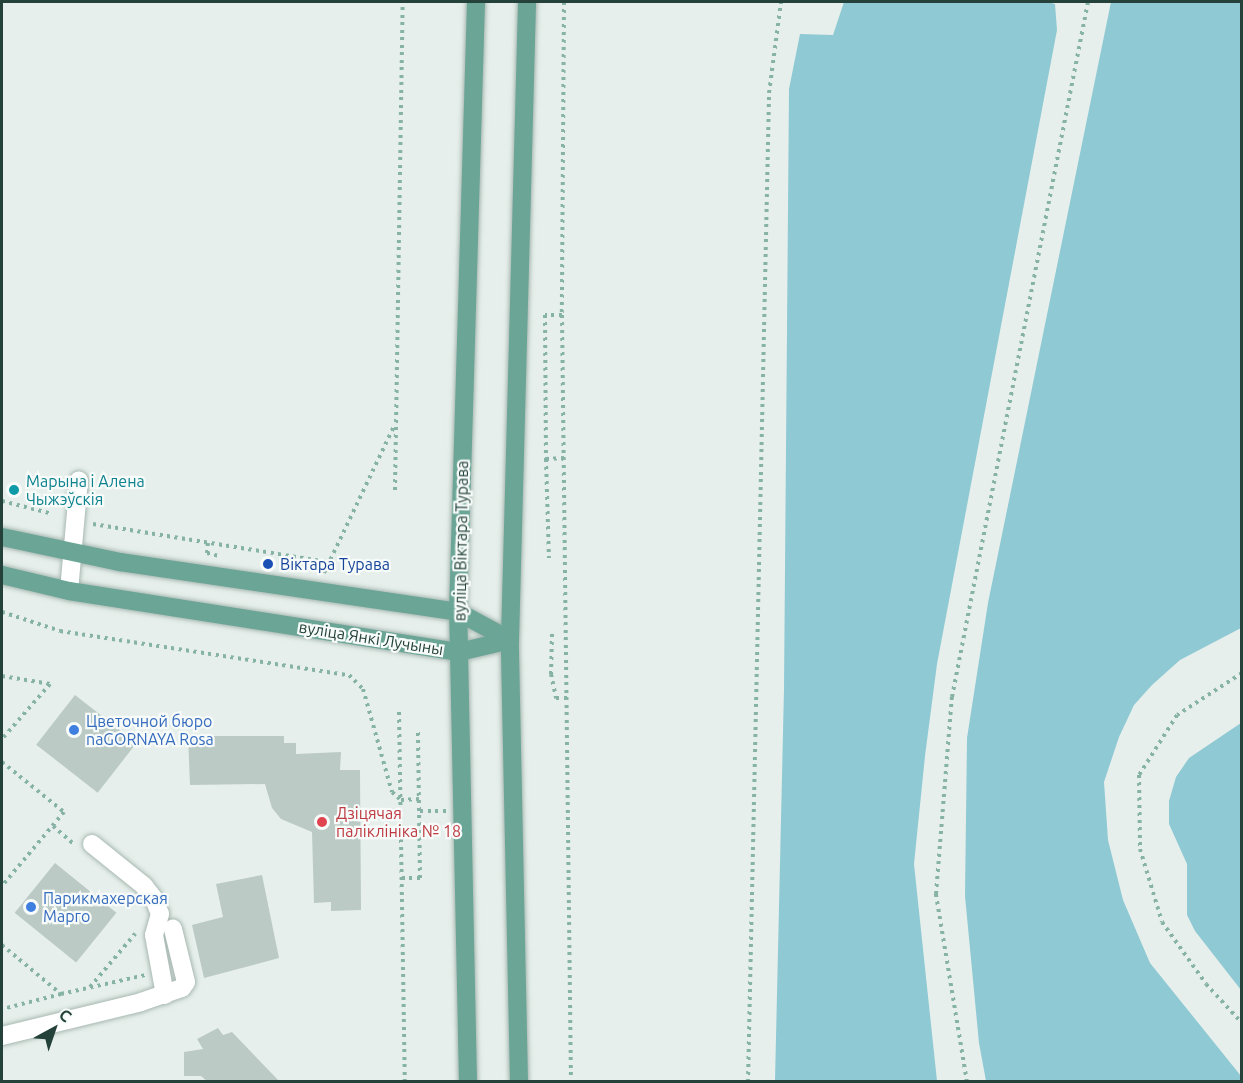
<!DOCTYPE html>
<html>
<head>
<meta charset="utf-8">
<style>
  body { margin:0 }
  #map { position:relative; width:1243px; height:1083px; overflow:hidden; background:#e6efeb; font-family:Ubuntu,sans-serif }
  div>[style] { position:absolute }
  .water>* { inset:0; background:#8ec9d4 }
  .building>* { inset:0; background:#bbcac4; transform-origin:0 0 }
  .path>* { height:4px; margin-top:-2px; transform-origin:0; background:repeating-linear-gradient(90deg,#86b3a5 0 3px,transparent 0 7.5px) }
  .roads { filter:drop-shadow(0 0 2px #a8b8b2) drop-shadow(0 0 2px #a8b8b2) }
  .minor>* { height:18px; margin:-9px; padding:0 9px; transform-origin:9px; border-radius:9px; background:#fff }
  .major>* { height:18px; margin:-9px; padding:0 9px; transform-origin:9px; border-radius:9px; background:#6aa596 }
  .dots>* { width:16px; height:16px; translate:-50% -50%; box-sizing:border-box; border:3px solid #f7fbf9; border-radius:50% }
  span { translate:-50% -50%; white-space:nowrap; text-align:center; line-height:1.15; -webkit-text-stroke:4.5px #f7fbf9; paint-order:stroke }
  .culture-label { font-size:16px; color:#0d838f }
  .left { translate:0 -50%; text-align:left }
  .street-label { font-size:16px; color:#24423a }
  .transit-label { font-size:16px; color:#164399 }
  .shop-label { font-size:16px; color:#366cbe }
  .health-label { font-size:16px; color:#be3a42 }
  .frame { position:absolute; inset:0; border:3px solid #24423a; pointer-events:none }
  .north { position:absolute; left:24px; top:999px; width:60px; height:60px; -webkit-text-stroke:4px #f7fbf9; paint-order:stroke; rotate:40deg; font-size:16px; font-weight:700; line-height:24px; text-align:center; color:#24423a }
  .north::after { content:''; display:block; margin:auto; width:21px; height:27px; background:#24423a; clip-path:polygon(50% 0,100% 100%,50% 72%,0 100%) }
</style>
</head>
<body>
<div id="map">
  <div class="water">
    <div style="clip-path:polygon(844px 2px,1048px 2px,1055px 4px,1057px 30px,937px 664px,925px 756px,914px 864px,937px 1081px,775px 1081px,784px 689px,789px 89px,800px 34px,833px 35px)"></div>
    <div style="clip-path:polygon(1111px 2px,1241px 2px,1241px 628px,1180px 660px,1152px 685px,1134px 705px,1119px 737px,1104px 782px,1108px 840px,1123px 900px,1150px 963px,1241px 1076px,1241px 1081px,986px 1081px,979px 1043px,965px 896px,967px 738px,988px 603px)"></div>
    <div style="clip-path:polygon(1241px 723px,1241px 990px,1195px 931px,1187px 915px,1187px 864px,1169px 824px,1169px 801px,1176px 777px,1189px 758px)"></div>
  </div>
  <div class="building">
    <div style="left:75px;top:695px;width:78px;height:63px;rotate:38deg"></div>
    <div style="clip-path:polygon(188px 736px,284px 736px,284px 743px,296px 743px,296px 754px,341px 752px,340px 770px,360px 770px,361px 910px,331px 911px,331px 902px,314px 903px,312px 832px,281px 819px,272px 808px,265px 784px,190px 785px)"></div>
    <div style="left:55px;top:863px;width:79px;height:64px;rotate:39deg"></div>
    <div style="clip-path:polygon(262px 875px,279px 958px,204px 978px,192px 925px,223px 917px,216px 884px)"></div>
    <div style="clip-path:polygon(218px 1028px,223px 1035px,232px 1032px,280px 1082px,208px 1082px,201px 1076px,184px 1076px,184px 1052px,203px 1049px,197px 1039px)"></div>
  </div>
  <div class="path">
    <div style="left:564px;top:2px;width:313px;rotate:90.4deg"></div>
    <div style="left:562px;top:315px;width:767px;rotate:89.33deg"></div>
    <div style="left:562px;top:315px;width:17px;rotate:180deg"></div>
    <div style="left:545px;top:315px;width:144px;rotate:89.6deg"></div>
    <div style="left:546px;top:459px;width:18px;rotate:-3deg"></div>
    <div style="left:546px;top:459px;width:99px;rotate:88.3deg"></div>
    <div style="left:395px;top:490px;width:488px;rotate:-89.1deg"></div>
    <div style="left:2px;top:501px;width:49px;rotate:14.3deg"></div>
    <div style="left:93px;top:524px;width:237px;rotate:9.2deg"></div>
    <div style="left:208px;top:543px;width:10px;rotate:96deg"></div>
    <div style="left:207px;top:553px;width:12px;rotate:14deg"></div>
    <div style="left:324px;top:573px;width:165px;rotate:-64.5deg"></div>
    <div style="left:2px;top:612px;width:61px;rotate:18.1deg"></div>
    <div style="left:60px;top:631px;width:292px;rotate:8.7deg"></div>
    <div style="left:349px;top:675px;width:20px;rotate:45deg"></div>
    <div style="left:363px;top:689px;width:107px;rotate:74.3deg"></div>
    <div style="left:392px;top:792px;width:12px;rotate:42deg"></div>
    <div style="left:401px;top:800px;width:18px;rotate:-3deg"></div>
    <div style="left:552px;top:634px;width:40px;rotate:91.4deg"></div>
    <div style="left:551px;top:674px;width:25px;rotate:78deg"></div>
    <div style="left:556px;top:698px;width:11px"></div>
    <div style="left:1242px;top:673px;width:77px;rotate:147.1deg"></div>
    <div style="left:1177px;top:715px;width:71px;rotate:122.3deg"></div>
    <div style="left:1139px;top:775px;width:74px;rotate:89.2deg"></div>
    <div style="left:1140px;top:849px;width:76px;rotate:73.2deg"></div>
    <div style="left:1162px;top:922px;width:76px;rotate:54.6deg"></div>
    <div style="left:1206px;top:984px;width:53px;rotate:47.3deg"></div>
    <div style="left:2px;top:676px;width:49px;rotate:9.5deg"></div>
    <div style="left:50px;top:684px;width:73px;rotate:131.1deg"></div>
    <div style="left:399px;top:712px;width:370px;rotate:89.1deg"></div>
    <div style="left:2px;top:762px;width:80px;rotate:38.9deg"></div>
    <div style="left:64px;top:812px;width:97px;rotate:130deg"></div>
    <div style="left:420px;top:811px;width:26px"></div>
    <div style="left:53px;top:826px;width:29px;rotate:41deg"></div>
    <div style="left:402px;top:878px;width:18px"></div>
    <div style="left:420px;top:878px;width:147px;rotate:-90.8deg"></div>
    <div style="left:2px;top:945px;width:77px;rotate:39.7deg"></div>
    <div style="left:61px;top:994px;width:61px;rotate:165.7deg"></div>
    <div style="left:90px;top:987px;width:70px;rotate:-49.7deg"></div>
    <div style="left:61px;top:994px;width:86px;rotate:-12.7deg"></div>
    <div style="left:748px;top:1082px;width:989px;rotate:-88.78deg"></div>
    <div style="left:769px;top:93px;width:92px;rotate:-82.5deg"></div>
    <div style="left:967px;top:1082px;width:191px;rotate:-99.4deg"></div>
    <div style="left:936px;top:894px;width:198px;rotate:-85.4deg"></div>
    <div style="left:952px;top:697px;width:708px;rotate:-78.93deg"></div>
  </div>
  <div class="roads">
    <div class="minor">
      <div style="left:69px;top:591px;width:111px;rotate:-84.9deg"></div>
      <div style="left:92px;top:844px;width:67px;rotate:38.9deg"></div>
      <div style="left:144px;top:886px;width:16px;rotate:52deg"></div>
      <div style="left:154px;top:899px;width:16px;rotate:68deg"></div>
      <div style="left:160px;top:914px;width:22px;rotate:106deg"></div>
      <div style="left:154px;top:935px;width:61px;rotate:79.6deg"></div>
      <div style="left:2px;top:1036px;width:143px;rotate:-13.7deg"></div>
      <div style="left:141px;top:1002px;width:43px;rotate:-18.9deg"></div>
      <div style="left:182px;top:988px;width:7px;rotate:-56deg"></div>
      <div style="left:186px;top:982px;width:55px;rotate:-103.8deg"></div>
    </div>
    <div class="major">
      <div style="left:2px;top:537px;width:121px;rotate:12deg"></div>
      <div style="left:120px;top:562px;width:342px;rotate:8.4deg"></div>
      <div style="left:458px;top:612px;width:59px;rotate:28.3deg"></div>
      <div style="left:2px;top:575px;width:69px;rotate:13.4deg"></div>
      <div style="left:69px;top:591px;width:395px;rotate:8.9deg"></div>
      <div style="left:459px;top:652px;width:52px;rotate:-13.2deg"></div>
      <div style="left:468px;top:1082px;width:470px;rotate:-91.2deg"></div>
      <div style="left:458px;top:612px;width:610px;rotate:-88.31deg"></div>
      <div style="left:519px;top:1082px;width:442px;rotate:-91.2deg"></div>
      <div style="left:510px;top:640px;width:638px;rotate:-88.47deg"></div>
    </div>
  </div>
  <div class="dots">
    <div style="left:14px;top:490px;background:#0f9aa8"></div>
    <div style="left:268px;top:564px;background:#1a4fb4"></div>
    <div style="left:74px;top:730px;background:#3f7fe0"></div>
    <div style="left:322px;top:822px;background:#e0444e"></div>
    <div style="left:31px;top:907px;background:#3f7fe0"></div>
  </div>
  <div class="culture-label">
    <span class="left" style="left:26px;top:490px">Марына і Алена<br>Чыжэўскія</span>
  </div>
  <div class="street-label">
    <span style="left:461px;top:541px;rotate:-89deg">вуліца Віктара Турава</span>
    <span style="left:371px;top:638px;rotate:9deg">вуліца Янкі Лучыны</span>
  </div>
  <div class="transit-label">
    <span class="left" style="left:280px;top:564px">Віктара Турава</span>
  </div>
  <div class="shop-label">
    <span class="left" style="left:86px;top:730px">Цветочной бюро<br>naGORNAYA Rosa</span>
    <span class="left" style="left:43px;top:907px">Парикмахерская<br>Марго</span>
  </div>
  <div class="health-label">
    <span class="left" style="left:336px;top:822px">Дзіцячая<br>паліклініка № 18</span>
  </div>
  <div class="frame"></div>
  <div class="north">С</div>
</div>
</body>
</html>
